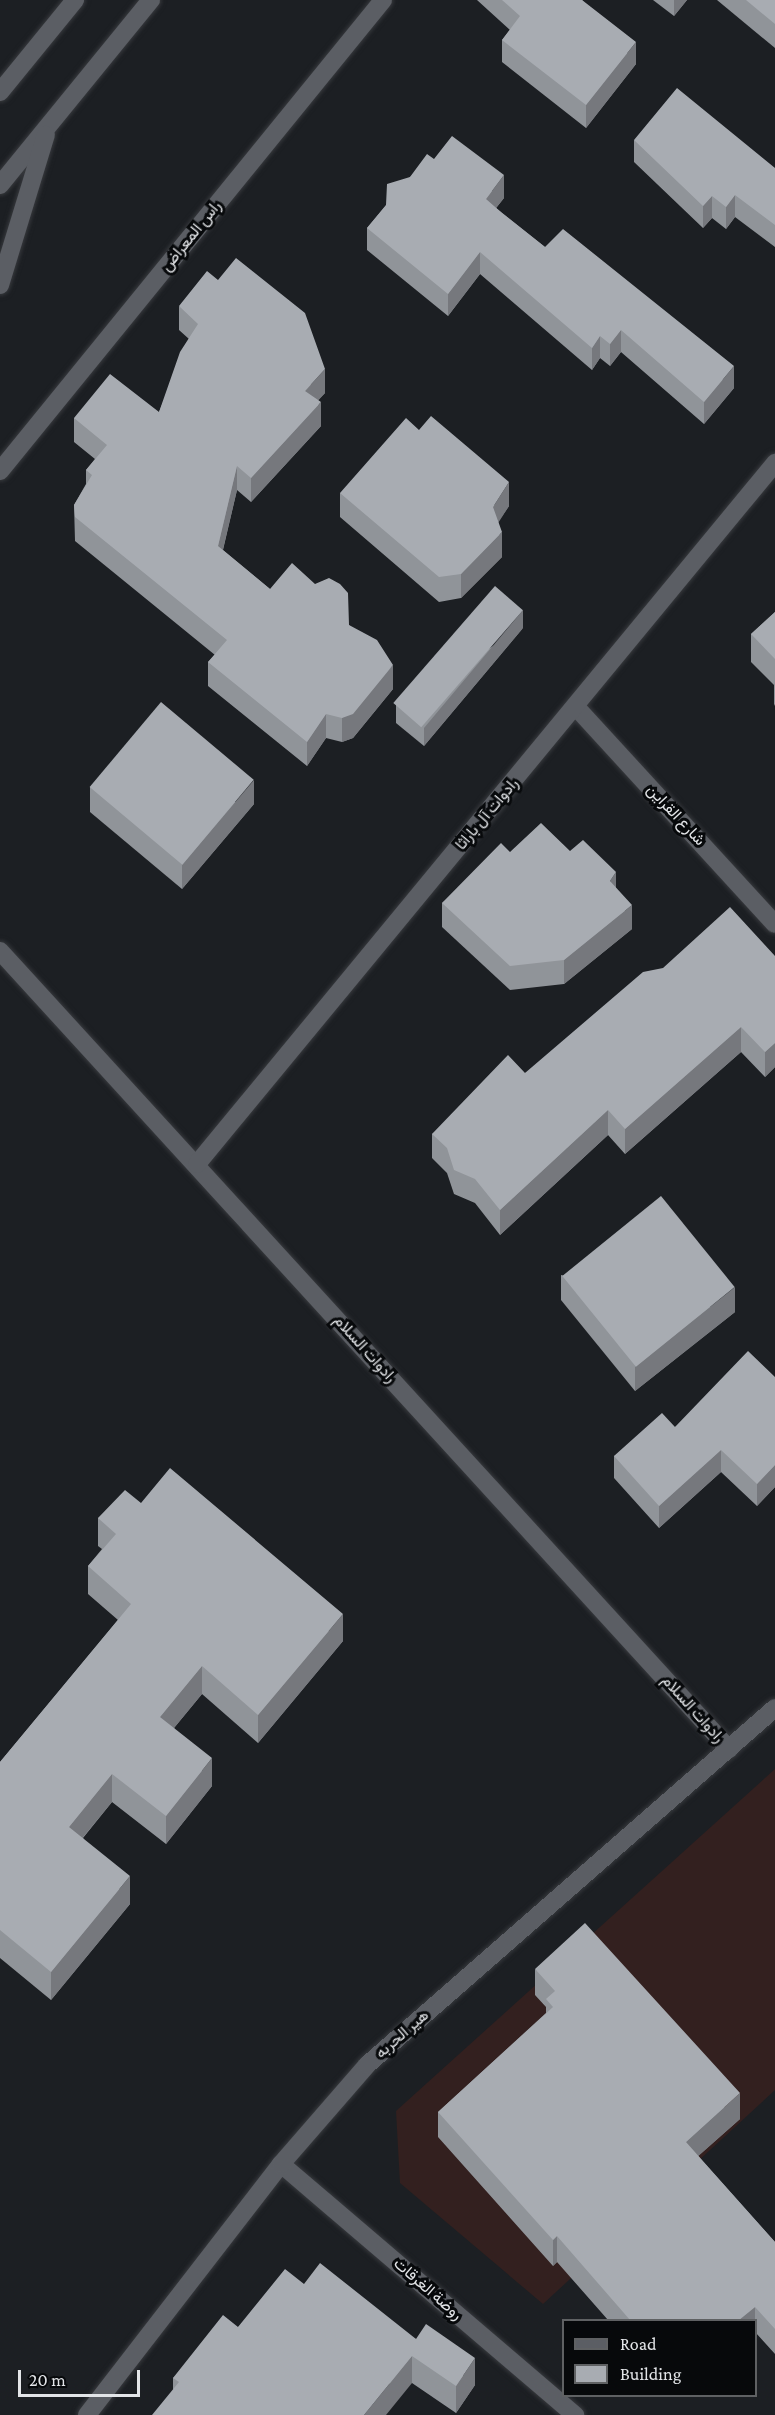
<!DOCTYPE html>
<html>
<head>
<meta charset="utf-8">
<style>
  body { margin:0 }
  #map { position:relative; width:775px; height:2415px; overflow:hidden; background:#1c1f23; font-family:"Crimson Pro",Vazirmatn,serif }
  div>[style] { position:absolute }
  .education>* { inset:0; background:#33201f }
  .roads { filter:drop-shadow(0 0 2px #37393d) drop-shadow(0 0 2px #37393d) }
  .minor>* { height:18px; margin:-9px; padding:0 9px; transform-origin:9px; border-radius:9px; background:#5b5e64 }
  .wall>* { inset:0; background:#909499 }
  .shaded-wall>* { inset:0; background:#76787d }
  .building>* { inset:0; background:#a8acb2; transform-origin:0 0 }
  span { translate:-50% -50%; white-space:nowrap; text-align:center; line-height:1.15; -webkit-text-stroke:6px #07090b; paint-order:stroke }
  .street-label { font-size:16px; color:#e3e5e8 }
  .legend { position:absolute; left:562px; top:2319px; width:195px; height:78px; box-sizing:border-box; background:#07090b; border:2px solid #5f6163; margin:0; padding:8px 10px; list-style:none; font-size:18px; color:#e3e5e8 }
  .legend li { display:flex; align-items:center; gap:12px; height:30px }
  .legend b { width:30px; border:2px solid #5f6163 }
  .scale { position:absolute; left:18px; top:2370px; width:122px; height:27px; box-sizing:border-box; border:3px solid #e3e5e8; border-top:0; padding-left:8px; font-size:18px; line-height:21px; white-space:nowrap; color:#e3e5e8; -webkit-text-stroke:4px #07090b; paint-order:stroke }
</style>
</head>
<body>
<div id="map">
  <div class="education">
    <div style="clip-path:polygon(775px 1769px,775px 2090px,543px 2304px,400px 2183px,396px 2111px)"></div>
  </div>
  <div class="roads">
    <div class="minor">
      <div style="left:0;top:92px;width:119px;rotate:-50.8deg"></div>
      <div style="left:0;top:185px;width:239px;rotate:-50.8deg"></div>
      <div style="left:0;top:285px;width:157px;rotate:-73deg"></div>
      <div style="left:0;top:471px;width:607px;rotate:-50.88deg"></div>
      <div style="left:576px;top:707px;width:294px;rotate:47.5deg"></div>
      <div style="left:0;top:951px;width:1081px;rotate:47.59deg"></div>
      <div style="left:197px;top:1164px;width:909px;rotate:-50.49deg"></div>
      <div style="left:281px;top:2164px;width:387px;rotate:40.5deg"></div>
      <div style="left:87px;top:2415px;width:317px;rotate:-52.3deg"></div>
      <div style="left:281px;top:2164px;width:131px;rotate:-49deg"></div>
      <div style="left:367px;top:2065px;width:542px;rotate:-41.19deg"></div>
    </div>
  </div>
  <div class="wall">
    <div style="clip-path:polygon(477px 0,582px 0,636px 64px,586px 128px,502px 62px,502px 40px,510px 30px)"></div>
    <div style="clip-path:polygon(653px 0,687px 0,674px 16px)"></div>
    <div style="clip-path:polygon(717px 0,775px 0,775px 48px)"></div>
    <div style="clip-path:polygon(634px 140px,775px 168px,775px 247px,735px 217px,726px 229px,712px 218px,703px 228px,634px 162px)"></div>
    <div style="clip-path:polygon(434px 159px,504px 198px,496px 208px,545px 247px,734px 388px,704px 424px,621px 352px,610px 366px,600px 358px,592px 370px,480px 274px,448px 316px,367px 250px,367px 228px,410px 177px)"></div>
    <div style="clip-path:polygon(179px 306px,325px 393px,318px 400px,321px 426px,251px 502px,237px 490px,223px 550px,270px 589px,349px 625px,393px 689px,353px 738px,342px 742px,326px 738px,307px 766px,208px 686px,208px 662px,215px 655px,75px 541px,74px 505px,86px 484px,86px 470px,95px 459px,74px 442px,74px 418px,159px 412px,189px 339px,179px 330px)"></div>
    <div style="clip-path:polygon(340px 493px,509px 506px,498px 522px,502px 557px,461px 598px,439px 602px,340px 517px)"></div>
    <div style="clip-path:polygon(775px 612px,775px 706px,774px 704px,774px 685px,751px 662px,751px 634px)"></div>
    <div style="clip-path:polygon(523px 628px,424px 746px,396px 723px,396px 705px)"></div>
    <div style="clip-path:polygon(90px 787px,254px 804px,182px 889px,90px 812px)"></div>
    <div style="clip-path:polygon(570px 851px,616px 888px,632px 929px,564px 984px,510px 990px,442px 927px,442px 903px,510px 852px)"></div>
    <div style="clip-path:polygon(775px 956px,775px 1067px,765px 1077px,741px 1052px,625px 1154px,608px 1135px,500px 1235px,475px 1203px,454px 1194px,447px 1173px,432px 1158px,432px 1134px,525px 1073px)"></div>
    <div style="clip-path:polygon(561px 1275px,735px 1312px,635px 1391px,561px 1300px)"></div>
    <div style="clip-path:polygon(775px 1377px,775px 1487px,757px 1506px,721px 1472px,659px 1528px,614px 1478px,614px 1456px,675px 1427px)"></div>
    <div style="clip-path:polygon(141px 1503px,343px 1641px,258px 1743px,202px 1694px,174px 1728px,212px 1786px,166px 1844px,112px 1802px,83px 1838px,130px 1904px,51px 2000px,0 1958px,0 1762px,118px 1620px,88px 1594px,88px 1566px,102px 1549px,98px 1546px,98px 1518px)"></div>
    <div style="clip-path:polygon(535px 1969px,740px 2119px,698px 2156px,775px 2242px,775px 2354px,756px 2333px,756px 2320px,608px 2320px,557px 2262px,553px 2266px,438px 2137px,438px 2112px,546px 2013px,546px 2007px,535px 1995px)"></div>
    <div style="clip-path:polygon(304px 2284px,416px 2339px,475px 2385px,456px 2413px,412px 2383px,173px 2389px,173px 2378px,238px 2327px)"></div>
  </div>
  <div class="shaded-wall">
    <div style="clip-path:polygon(674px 0,687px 0,674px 16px)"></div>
    <div style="clip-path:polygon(636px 42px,636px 64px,586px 128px,586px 105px)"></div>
    <div style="clip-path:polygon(504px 175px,504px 198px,486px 221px,486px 199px)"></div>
    <div style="clip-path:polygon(735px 195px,735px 217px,726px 229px,726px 207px)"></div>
    <div style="clip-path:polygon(712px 196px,712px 218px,703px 228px,703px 206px)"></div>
    <div style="clip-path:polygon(480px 252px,480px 274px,448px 316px,448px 294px)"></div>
    <div style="clip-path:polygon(621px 330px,621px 352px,610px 366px,610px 344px)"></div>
    <div style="clip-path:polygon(600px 336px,600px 358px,592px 370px,592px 348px)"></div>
    <div style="clip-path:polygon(734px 366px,734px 388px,704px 424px,704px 402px)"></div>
    <div style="clip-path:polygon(325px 369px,325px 393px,305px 415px,305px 391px)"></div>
    <div style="clip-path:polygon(321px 402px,321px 426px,251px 502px,251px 478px)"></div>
    <div style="clip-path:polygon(237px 466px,237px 490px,218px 570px,218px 546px)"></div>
    <div style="clip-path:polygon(509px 482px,509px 506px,493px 531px,493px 507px)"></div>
    <div style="clip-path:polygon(502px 532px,502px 557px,461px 598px,461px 574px)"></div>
    <div style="clip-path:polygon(523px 610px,523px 628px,424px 746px,424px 728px)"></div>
    <div style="clip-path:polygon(393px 665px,393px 689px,353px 738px,342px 742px,342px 718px)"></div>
    <div style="clip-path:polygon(326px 714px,326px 738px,307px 766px,307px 742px)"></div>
    <div style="clip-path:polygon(254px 780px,254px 804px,182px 889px,182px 865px)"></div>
    <div style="clip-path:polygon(616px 872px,616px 896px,610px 881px)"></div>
    <div style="clip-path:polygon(632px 905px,632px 929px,564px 984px,564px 960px)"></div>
    <div style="clip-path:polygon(741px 1027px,741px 1052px,625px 1154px,625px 1129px)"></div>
    <div style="clip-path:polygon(775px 1043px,775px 1067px,765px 1077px,765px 1052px)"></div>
    <div style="clip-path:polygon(608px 1110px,608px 1135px,500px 1235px,500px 1210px)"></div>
    <div style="clip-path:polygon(735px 1287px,735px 1312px,635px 1391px,635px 1367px)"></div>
    <div style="clip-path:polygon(721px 1450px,721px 1472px,659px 1528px,659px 1506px)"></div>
    <div style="clip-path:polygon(775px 1465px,775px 1487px,757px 1506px,757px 1484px)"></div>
    <div style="clip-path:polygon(343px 1614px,343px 1641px,258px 1743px,258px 1715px)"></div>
    <div style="clip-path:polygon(202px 1666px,202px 1694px,160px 1745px,160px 1717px)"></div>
    <div style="clip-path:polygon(212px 1758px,212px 1786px,166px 1844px,166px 1816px)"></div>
    <div style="clip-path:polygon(112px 1774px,112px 1802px,69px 1854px,69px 1827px)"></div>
    <div style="clip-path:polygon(130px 1876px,130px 1904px,51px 2000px,51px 1972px)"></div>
    <div style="clip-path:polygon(740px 2093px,740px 2119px,686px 2167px,686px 2142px)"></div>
    <div style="clip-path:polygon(557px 2236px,557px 2262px,553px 2266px,553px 2240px)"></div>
    <div style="clip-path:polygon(755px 2307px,755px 2320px,739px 2320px)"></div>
    <div style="clip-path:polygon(412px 2356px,412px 2383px,386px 2415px,364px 2415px)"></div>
    <div style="clip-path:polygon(475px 2358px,475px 2385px,456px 2413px,456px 2386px)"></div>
  </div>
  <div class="building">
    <div style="clip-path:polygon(502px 0,582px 0,636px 42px,586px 105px,502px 40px,520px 16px)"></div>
    <div style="clip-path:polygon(746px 0,775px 0,775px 24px)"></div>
    <div style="clip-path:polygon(677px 88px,775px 168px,775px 225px,735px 195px,726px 207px,712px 196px,703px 206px,634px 140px)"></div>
    <div style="clip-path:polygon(452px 136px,504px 175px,486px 199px,502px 213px,545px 247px,563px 229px,734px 366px,704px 402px,621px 330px,610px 344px,600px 336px,592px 348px,480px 252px,448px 294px,367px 228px,386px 205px,387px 184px,410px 177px,427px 154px,434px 159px)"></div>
    <div style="clip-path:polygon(236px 258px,305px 313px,325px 369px,305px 391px,321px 402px,251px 478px,237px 466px,218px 546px,270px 589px,292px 563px,315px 584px,329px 578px,340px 584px,348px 593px,349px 625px,377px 640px,393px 665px,353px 714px,342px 718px,326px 714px,307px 742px,208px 662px,227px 640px,75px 517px,74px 505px,92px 475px,86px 470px,107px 445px,74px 418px,110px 374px,159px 412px,180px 352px,198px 324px,179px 306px,207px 271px,218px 280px)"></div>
    <div style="clip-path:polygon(431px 416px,509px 482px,493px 507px,502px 532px,461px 574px,439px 577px,340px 493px,406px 418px,419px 430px)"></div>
    <div style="left:495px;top:586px;width:37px;height:155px;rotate:41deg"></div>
    <div style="clip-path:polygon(775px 612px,775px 659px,751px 634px)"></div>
    <div style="left:161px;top:702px;width:121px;height:111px;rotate:40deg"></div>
    <div style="clip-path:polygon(541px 823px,570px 851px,583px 840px,616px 872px,610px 881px,632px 905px,564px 960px,510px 966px,442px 903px,501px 843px,510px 852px)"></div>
    <div style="clip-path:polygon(730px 907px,775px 956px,775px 1043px,765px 1052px,741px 1027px,625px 1129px,608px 1110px,500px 1210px,475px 1179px,454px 1170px,447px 1148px,432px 1134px,508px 1055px,525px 1073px,643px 972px,663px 968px)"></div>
    <div style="left:661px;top:1196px;width:117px;height:127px;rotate:51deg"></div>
    <div style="clip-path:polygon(748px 1351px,775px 1377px,775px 1465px,757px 1484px,721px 1450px,659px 1506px,614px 1456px,662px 1413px,675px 1427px)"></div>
    <div style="clip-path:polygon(170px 1468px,343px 1614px,258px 1715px,202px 1666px,160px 1717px,212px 1758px,166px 1816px,112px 1774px,69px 1827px,130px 1876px,51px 1972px,0 1930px,0 1762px,131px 1604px,88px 1566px,116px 1534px,98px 1518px,125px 1490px,141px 1503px)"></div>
    <div style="clip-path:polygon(585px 1923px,740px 2093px,686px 2142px,775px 2242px,775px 2329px,755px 2307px,739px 2320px,630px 2320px,557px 2236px,553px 2240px,438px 2112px,553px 2007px,546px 1999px,555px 1991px,535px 1969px)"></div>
    <div style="clip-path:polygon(320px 2263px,416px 2339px,426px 2324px,475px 2358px,456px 2386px,412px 2356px,364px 2415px,152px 2415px,179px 2382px,173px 2378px,223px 2315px,238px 2327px,285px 2269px,304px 2284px)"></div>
  </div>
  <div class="street-label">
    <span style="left:191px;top:236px;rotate:-51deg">راس المعراض</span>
    <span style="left:487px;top:814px;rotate:-50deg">رادوات آل باراثا</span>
    <span style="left:676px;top:815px;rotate:47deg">شارع القراين</span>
    <span style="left:365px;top:1349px;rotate:48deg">رادوات السلام</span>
    <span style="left:693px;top:1709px;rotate:48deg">رادوات السلام</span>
    <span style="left:402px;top:2034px;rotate:-41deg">هير الحربه</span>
    <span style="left:428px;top:2289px;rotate:41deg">روضة الغرقات</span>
  </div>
  <ul class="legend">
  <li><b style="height:8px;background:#5b5e64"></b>Road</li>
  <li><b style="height:16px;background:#a8acb2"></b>Building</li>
  </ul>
  <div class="scale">20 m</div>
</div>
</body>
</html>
